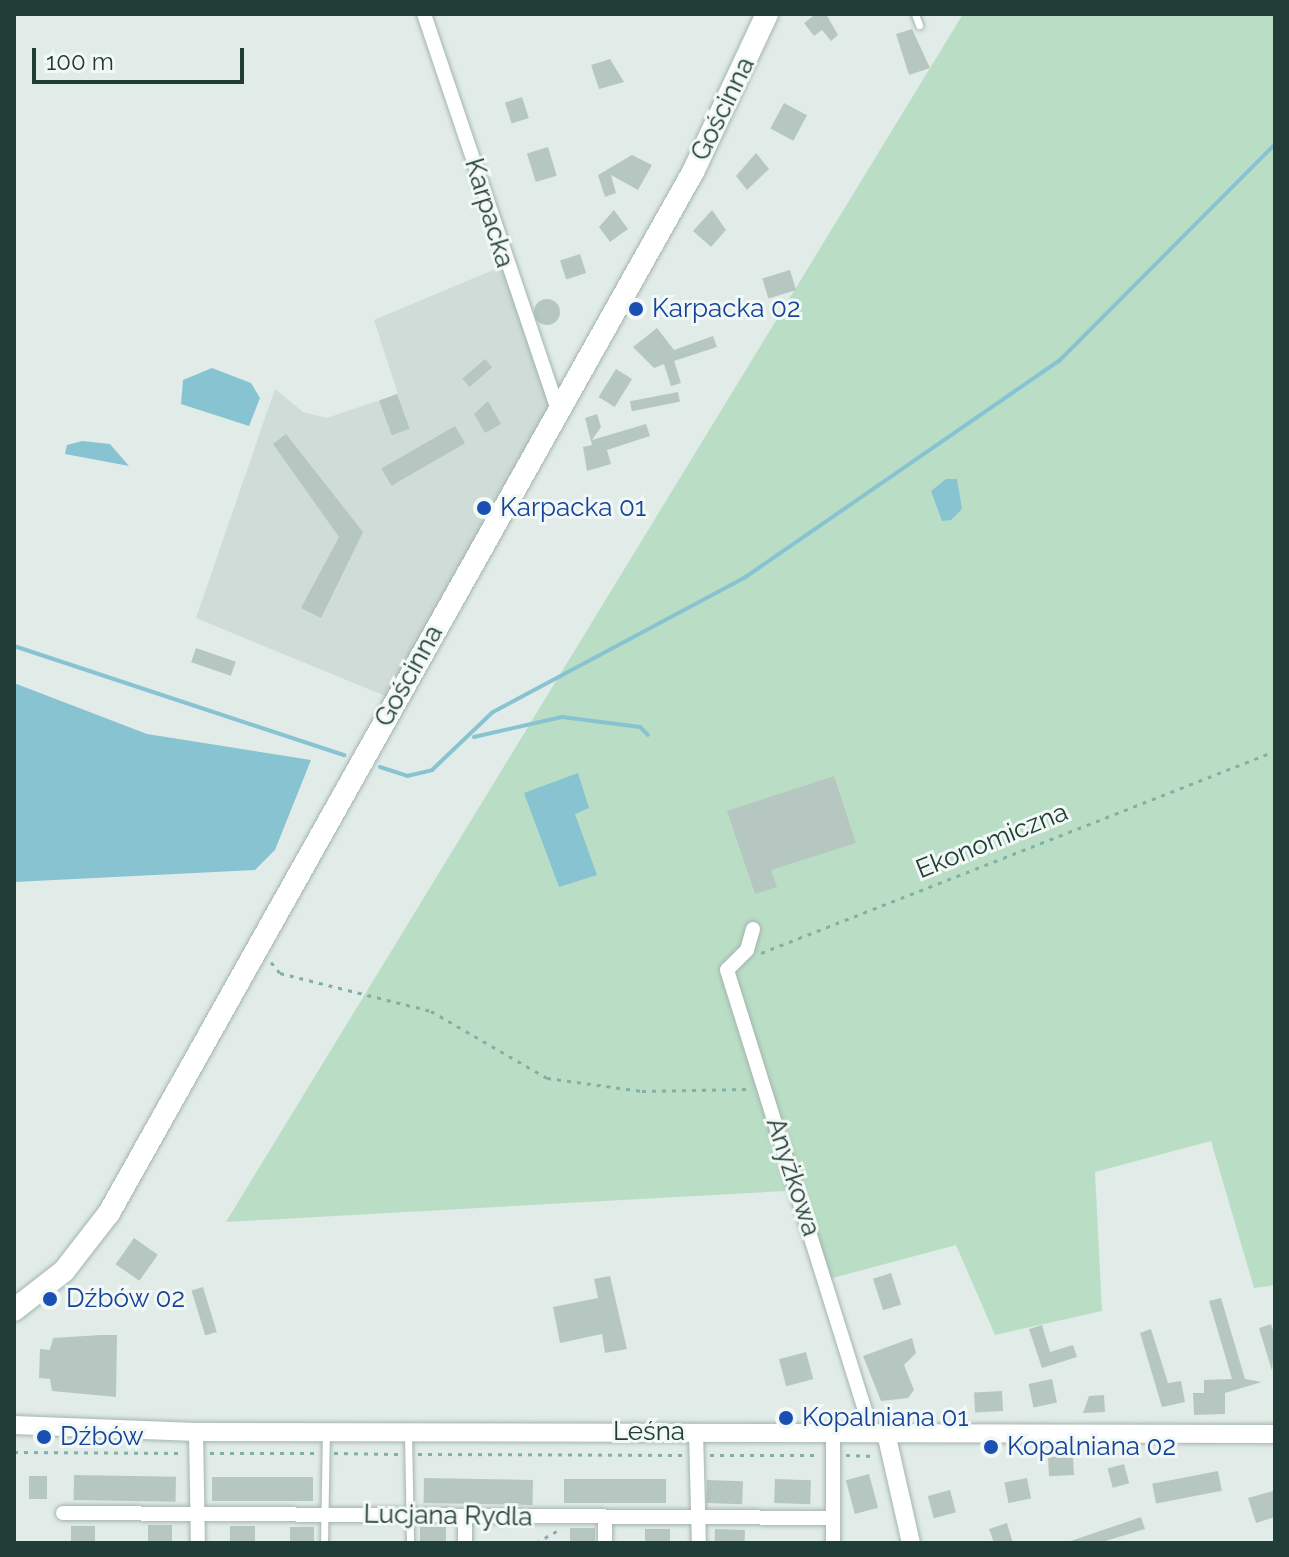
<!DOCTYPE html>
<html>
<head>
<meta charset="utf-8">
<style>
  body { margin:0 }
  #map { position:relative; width:1289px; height:1557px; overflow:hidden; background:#e1ece8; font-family:Raleway,sans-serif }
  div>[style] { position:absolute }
  .built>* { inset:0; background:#cfdcd7 }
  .green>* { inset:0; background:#badec5 }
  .water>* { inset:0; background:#88c3d2 }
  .stream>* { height:4px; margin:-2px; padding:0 2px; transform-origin:2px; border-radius:2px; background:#88c3d2 }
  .building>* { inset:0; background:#b6c7c1; transform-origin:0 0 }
  .round { border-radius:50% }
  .path>* { height:3px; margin-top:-1.5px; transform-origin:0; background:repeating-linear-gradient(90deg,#81b0a4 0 4px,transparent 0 10px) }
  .roads { filter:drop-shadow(0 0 2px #a4b4af) drop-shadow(0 0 2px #a4b4af) }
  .service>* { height:7px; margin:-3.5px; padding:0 3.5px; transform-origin:3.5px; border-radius:3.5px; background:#fff }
  .minor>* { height:14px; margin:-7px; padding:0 7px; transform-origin:7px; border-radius:7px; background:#fff }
  .tertiary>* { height:18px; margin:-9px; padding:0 9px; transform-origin:9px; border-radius:9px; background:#fff }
  .secondary>* { height:22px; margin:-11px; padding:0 11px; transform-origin:11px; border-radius:11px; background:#fff }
  .dots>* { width:22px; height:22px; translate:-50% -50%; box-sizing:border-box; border:4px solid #f2f8f5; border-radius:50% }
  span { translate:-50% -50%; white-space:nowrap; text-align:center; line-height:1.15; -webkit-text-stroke:6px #f2f8f5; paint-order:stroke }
  .street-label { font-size:26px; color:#213d37 }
  .transit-label { font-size:26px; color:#164399 }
  .left { translate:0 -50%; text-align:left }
  .frame { position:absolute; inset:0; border:16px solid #213d37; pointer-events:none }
  .scale { position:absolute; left:32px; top:48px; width:212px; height:36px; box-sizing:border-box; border:4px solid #213d37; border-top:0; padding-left:10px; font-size:24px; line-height:28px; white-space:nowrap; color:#213d37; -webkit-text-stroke:6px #f2f8f5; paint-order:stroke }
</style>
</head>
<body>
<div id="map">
  <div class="built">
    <div style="clip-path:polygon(505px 265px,558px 411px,395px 700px,196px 618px,275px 389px,303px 412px,327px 418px,398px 394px,374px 320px)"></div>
  </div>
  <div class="green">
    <div style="clip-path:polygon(963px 14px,1275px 14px,1275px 1285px,1254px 1288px,1211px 1141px,1095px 1172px,1102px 1311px,995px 1335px,956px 1245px,829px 1279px,803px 1190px,226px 1222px)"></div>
  </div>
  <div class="water">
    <div style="clip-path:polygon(212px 368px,251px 383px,260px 398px,249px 426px,181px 404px,183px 380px)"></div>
    <div style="clip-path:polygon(82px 441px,110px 444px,129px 466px,65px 454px,67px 445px)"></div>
    <div style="clip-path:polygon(946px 479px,957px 479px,962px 509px,951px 520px,942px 521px,931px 491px)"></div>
    <div style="clip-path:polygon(14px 683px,147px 734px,311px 760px,275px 850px,255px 870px,14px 882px)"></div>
    <div style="clip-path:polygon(578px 773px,589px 808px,575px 814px,597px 875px,559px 887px,524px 793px)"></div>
  </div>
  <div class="stream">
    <div style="left:14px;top:646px;width:348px;rotate:18.3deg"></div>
    <div style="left:474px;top:737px;width:90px;rotate:-12.8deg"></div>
    <div style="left:562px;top:717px;width:79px;rotate:7.3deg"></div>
    <div style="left:640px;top:727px;width:11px;rotate:45deg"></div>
    <div style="left:380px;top:767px;width:28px;rotate:18deg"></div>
    <div style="left:407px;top:776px;width:26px;rotate:-13deg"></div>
    <div style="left:432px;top:770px;width:84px;rotate:-43.6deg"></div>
    <div style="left:493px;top:712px;width:285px;rotate:-28.1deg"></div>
    <div style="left:744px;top:578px;width:383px;rotate:-34.6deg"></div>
    <div style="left:1059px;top:361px;width:306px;rotate:-45.1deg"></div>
  </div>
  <div class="building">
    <div style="clip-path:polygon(816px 14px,826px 14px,838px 35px,831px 41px,822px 30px,814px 36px,804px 23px)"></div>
    <div style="clip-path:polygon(912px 29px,930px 68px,909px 75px,896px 34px)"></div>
    <div style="clip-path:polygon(610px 59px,624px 82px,599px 89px,591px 65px)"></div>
    <div style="left:522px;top:97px;width:22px;height:18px;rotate:72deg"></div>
    <div style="left:784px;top:103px;width:26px;height:29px;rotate:28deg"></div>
    <div style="left:548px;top:147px;width:30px;height:22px;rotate:73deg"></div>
    <div style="clip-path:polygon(756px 153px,769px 169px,747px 190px,736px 176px)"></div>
    <div style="clip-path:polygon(632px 155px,652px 165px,638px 190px,611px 175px,616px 193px,605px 197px,598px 175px)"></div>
    <div style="clip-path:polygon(614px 210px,628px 229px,610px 242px,599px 227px)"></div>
    <div style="clip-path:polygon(712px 210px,726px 230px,711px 247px,693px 231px)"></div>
    <div style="left:580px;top:254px;width:20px;height:21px;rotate:72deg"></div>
    <div style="left:790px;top:270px;width:21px;height:29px;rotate:73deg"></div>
    <div class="round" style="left:534px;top:299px;width:26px;height:26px"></div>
    <div style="clip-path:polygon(657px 328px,674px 350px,713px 336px,717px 347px,674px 361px,681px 383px,671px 386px,664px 364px,654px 368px,633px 347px)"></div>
    <div style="left:485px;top:359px;width:11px;height:30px;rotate:49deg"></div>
    <div style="left:616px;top:369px;width:19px;height:33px;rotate:32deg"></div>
    <div style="left:678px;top:392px;width:10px;height:49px;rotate:79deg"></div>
    <div style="left:397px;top:394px;width:37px;height:19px;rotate:70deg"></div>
    <div style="clip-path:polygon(488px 401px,501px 424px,485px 433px,474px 414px)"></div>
    <div style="clip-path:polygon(597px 414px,601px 427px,592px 440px,646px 424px,650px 436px,607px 450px,611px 464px,587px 471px,583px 447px,592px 445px,585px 418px)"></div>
    <div style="left:455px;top:426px;width:20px;height:85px;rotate:60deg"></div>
    <div style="clip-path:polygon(286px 434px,363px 532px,321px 618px,301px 608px,339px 537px,273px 444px)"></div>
    <div style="left:196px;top:648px;width:42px;height:15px;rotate:19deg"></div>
    <div style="clip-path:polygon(834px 776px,856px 843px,771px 870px,777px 887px,755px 894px,727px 811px)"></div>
    <div style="left:134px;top:1238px;width:29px;height:32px;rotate:35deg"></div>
    <div style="left:891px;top:1273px;width:33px;height:19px;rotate:72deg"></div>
    <div style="clip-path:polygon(610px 1276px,627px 1349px,605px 1353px,602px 1334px,560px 1343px,553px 1307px,598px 1298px,594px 1279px)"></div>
    <div style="left:203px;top:1287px;width:47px;height:12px;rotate:73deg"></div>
    <div style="clip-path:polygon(1221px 1298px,1245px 1379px,1262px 1382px,1225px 1393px,1225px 1414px,1194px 1415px,1193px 1393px,1204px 1393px,1204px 1380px,1232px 1379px,1209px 1301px)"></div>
    <div style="clip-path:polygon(1271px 1324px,1275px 1336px,1272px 1371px,1259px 1328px)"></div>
    <div style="clip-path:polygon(1042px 1325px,1050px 1352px,1073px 1345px,1077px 1357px,1042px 1368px,1029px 1329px)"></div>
    <div style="clip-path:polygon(1151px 1329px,1168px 1383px,1181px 1381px,1185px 1402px,1162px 1407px,1140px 1333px)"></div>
    <div style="clip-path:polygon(100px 1335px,117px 1335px,116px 1397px,52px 1391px,50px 1379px,39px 1378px,40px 1349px,50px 1350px,53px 1338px)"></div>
    <div style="clip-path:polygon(912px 1338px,916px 1353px,904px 1365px,914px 1390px,908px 1398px,881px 1401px,863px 1356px)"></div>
    <div style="left:806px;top:1352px;width:28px;height:28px;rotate:75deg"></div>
    <div style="left:1052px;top:1379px;width:24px;height:24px;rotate:78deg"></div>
    <div style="left:1002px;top:1391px;width:20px;height:28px;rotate:87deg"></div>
    <div style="clip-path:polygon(1104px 1395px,1105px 1412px,1083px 1413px,1089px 1396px)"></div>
    <div style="left:1073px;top:1456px;width:19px;height:25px;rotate:87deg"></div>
    <div style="left:1124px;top:1464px;width:20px;height:17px;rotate:75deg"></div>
    <div style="left:1218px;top:1471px;width:20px;height:67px;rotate:79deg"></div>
    <div style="left:869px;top:1474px;width:35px;height:24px;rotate:75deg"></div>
    <div style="left:74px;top:1475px;width:102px;height:25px;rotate:1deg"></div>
    <div style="left:29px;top:1476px;width:18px;height:23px"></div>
    <div style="left:212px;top:1477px;width:101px;height:24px"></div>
    <div style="left:424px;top:1478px;width:109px;height:25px;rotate:1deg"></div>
    <div style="left:1027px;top:1478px;width:21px;height:23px;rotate:79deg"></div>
    <div style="left:564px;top:1479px;width:102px;height:24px"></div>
    <div style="left:775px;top:1479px;width:36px;height:24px;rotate:2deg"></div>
    <div style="left:707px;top:1480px;width:36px;height:23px;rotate:2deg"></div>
    <div style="left:950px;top:1490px;width:23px;height:23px;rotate:75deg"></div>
    <div style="clip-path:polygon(1273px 1491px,1275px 1517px,1256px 1523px,1248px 1498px)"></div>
    <div style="clip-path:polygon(1141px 1517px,1145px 1529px,1099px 1543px,1065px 1543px)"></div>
    <div style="clip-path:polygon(1007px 1523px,1013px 1543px,994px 1543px,989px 1529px)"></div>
    <div style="left:148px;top:1525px;width:24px;height:18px"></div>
    <div style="left:71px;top:1526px;width:24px;height:17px"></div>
    <div style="left:230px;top:1526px;width:25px;height:17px"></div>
    <div style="left:290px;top:1527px;width:24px;height:16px"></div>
    <div style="left:420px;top:1527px;width:26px;height:16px"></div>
    <div style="left:570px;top:1528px;width:25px;height:15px"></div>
    <div style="left:645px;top:1529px;width:25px;height:14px"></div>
    <div style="left:715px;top:1529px;width:30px;height:14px;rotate:2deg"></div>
  </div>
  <div class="path">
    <div style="left:761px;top:953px;width:552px;rotate:-21.45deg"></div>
    <div style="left:271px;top:962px;width:14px;rotate:51deg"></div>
    <div style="left:280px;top:973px;width:156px;rotate:14.1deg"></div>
    <div style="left:431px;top:1011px;width:134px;rotate:30deg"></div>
    <div style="left:547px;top:1078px;width:96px;rotate:7.8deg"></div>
    <div style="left:642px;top:1091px;width:105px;rotate:-1.1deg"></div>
    <div style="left:14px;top:1452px;width:168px;rotate:0.3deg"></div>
    <div style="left:210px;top:1453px;width:104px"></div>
    <div style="left:334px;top:1453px;width:64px;rotate:0.9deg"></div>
    <div style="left:418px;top:1454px;width:264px;rotate:0.2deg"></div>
    <div style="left:710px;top:1455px;width:108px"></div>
    <div style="left:846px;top:1455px;width:28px;rotate:2deg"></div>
    <div style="left:536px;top:1543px;width:24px;rotate:-30deg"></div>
  </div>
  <div class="roads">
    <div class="service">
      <div style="left:915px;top:14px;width:12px;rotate:70deg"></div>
      <div style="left:408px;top:1435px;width:108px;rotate:88.9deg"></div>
      <div style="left:324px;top:1543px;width:110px;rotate:-89deg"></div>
    </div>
    <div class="minor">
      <div style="left:424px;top:14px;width:419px;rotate:71.3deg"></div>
      <div style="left:753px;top:929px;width:22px;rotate:106deg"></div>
      <div style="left:747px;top:950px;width:28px;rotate:135deg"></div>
      <div style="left:727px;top:970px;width:485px;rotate:72.6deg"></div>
      <div style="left:196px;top:1432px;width:111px;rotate:89deg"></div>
      <div style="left:696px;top:1432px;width:111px;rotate:88.5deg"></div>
      <div style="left:63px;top:1513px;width:770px;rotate:0.37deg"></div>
      <div style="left:605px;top:1518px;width:25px;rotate:90deg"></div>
      <div style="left:465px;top:1543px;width:26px;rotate:-90deg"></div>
      <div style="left:833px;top:1543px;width:110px;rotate:-90deg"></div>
    </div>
    <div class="tertiary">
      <div style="left:14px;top:1425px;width:182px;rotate:2.2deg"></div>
      <div style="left:196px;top:1432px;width:1079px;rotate:0.11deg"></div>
      <div style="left:886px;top:1433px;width:113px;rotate:77.2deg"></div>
    </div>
    <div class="secondary">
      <div style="left:14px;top:1310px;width:63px;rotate:-38deg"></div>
      <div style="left:64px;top:1271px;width:73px;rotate:-52.2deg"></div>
      <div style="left:109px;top:1213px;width:1194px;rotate:-60.71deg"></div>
      <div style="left:693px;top:172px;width:174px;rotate:-64.9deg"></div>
    </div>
  </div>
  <div class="dots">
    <div style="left:636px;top:309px;background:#1a4fb4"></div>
    <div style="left:484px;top:508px;background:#1a4fb4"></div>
    <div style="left:50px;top:1299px;background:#1a4fb4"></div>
    <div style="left:786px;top:1418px;background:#1a4fb4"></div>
    <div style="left:44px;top:1437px;background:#1a4fb4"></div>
    <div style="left:991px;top:1447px;background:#1a4fb4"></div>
  </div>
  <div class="street-label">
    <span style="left:723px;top:109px;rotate:-64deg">Gościnna</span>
    <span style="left:489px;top:213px;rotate:73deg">Karpacka</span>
    <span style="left:409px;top:676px;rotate:-61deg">Gościnna</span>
    <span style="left:992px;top:841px;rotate:-22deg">Ekonomiczna</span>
    <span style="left:793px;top:1177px;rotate:72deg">Anyżkowa</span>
    <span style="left:649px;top:1432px">Leśna</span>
    <span style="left:448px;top:1516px;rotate:1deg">Lucjana Rydla</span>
  </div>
  <div class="transit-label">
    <span class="left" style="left:652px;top:309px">Karpacka 02</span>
    <span class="left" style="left:500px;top:508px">Karpacka 01</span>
    <span class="left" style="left:66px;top:1299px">Dźbów 02</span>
    <span class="left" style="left:802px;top:1418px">Kopalniana 01</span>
    <span class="left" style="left:60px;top:1437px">Dźbów</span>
    <span class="left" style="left:1007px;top:1447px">Kopalniana 02</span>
  </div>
  <div class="frame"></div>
  <div class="scale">100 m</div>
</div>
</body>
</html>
